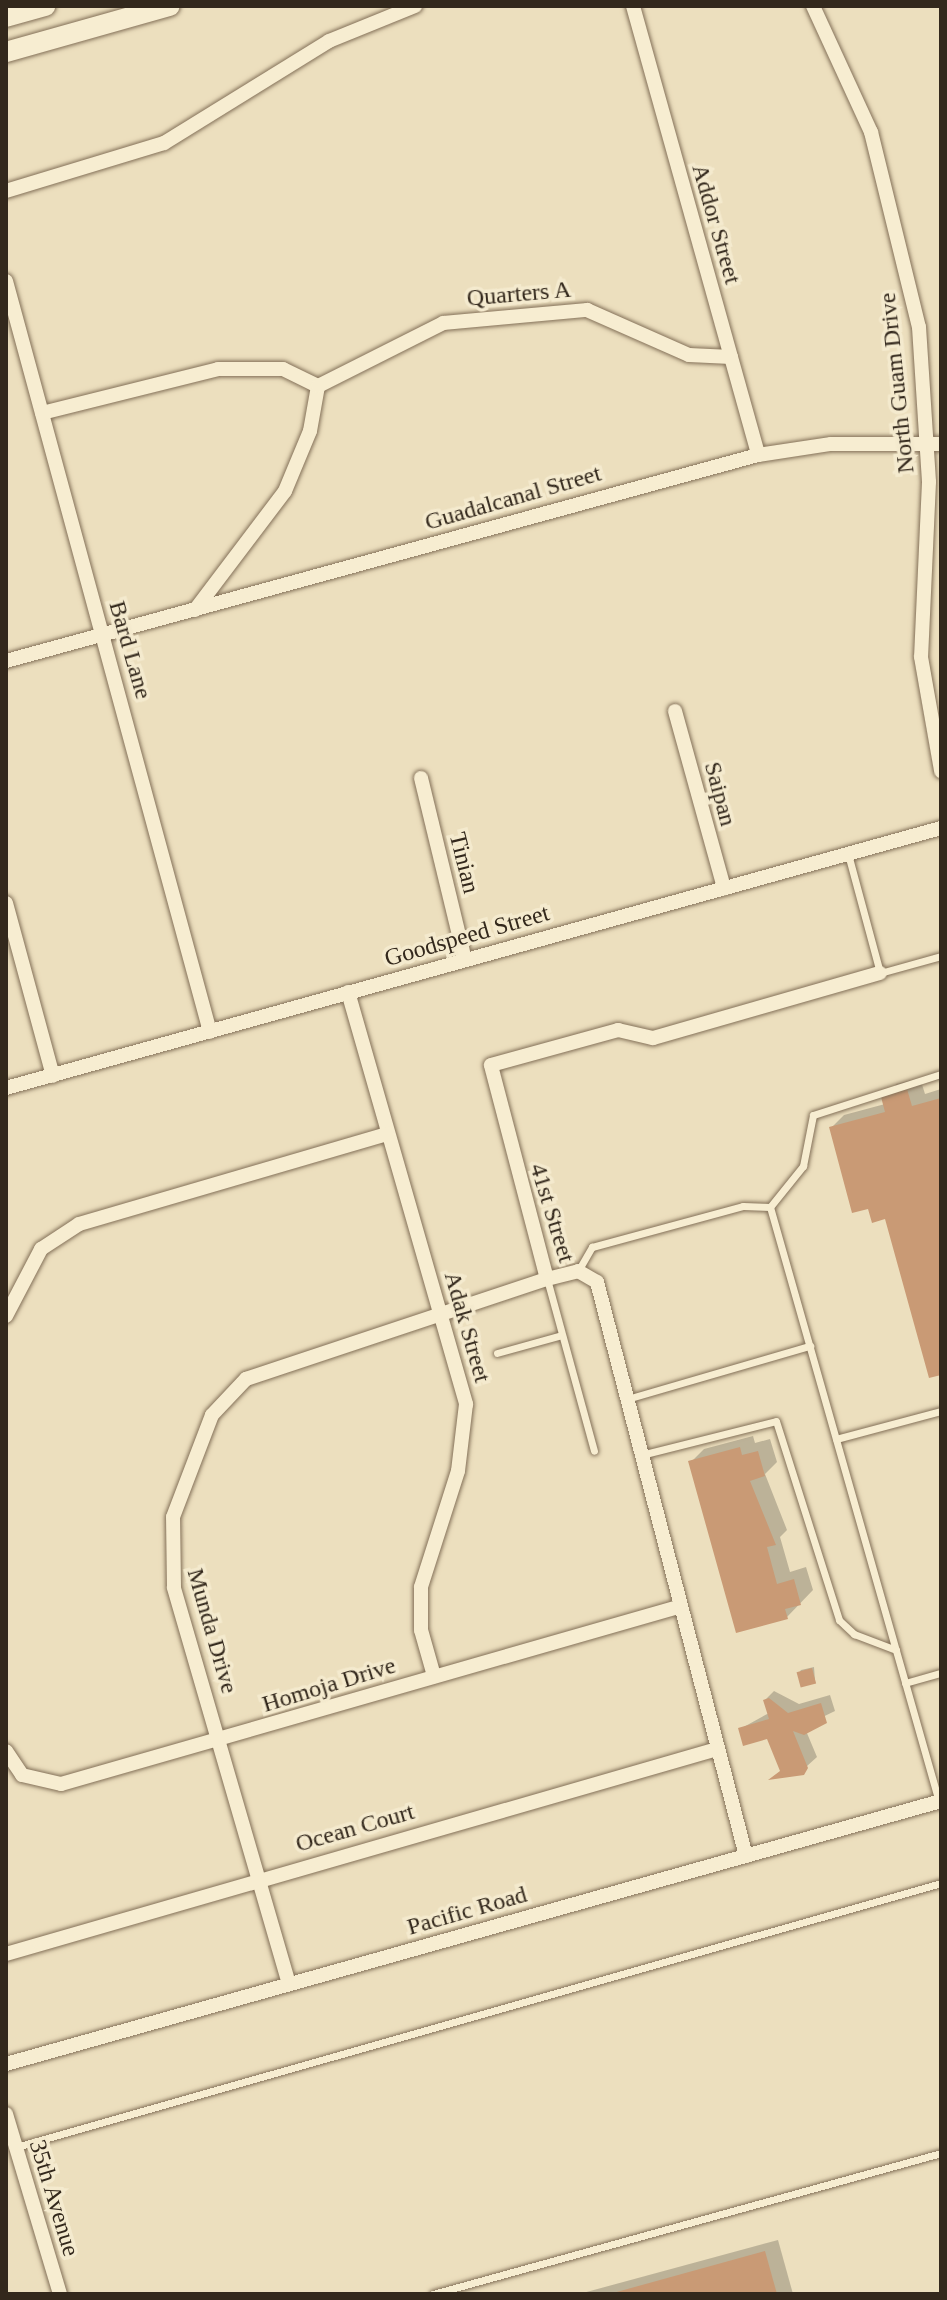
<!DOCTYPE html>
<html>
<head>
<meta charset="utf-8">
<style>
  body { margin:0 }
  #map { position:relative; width:947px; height:2300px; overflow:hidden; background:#ecdfbe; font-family:Georgia,serif }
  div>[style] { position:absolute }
  .shadow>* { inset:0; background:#0003 }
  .building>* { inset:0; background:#c99a75; transform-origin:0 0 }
  .roads { filter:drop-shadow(0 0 2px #837058) drop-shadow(0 0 2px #837058) }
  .lane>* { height:7px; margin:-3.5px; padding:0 3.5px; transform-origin:3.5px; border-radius:3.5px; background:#f7edd1 }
  .street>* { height:14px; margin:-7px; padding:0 7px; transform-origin:7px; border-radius:7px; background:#f7edd1 }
  .secondary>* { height:20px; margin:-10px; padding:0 10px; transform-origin:10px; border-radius:10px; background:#f7edd1 }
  span { translate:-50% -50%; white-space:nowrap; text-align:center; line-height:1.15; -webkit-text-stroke:7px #f4eace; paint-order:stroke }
  .street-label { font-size:24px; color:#33281c }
  .frame { position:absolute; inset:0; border:8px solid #33281c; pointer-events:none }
</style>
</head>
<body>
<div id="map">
  <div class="shadow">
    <div style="clip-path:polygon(920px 1078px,925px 1094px,941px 1089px,941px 1373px,887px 1217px,831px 1128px,844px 1115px,885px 1104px,896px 1084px)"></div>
    <div style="clip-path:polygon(753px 1436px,755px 1443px,770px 1439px,777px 1462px,765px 1474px,787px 1530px,780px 1537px,790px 1572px,806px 1567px,813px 1590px,787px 1617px,691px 1462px,704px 1449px)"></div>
    <div style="clip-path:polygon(814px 1667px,815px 1681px,799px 1673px,801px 1670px)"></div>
    <div style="clip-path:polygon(774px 1691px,799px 1704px,830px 1695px,835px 1711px,804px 1726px,817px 1757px,807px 1766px,782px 1770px,768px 1737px,740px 1729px,769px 1713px,765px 1700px)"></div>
    <div style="clip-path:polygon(778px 2240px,793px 2294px,579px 2294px)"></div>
  </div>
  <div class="building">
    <div style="clip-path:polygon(907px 1089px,912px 1106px,941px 1098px,941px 1375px,929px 1378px,885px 1219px,872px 1223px,868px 1209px,852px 1213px,829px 1127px,885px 1112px,881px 1097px)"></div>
    <div style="clip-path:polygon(740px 1447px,742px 1455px,758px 1451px,765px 1476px,750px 1481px,776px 1545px,767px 1547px,777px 1584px,794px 1579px,801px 1605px,785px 1609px,788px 1619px,736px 1633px,688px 1461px)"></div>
    <div style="left:812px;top:1668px;width:16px;height:16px;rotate:75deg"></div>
    <div style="clip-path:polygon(769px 1698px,788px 1713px,821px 1703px,827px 1723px,804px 1735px,793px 1731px,808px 1768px,804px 1775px,768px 1780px,780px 1771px,767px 1739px,743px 1746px,738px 1728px,769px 1719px,763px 1700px)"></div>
    <div style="clip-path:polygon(765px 2251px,777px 2294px,613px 2294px,613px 2293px)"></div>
  </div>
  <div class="roads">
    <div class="lane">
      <div style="left:848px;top:854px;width:123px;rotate:74.9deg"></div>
      <div style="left:880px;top:973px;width:63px;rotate:-15.6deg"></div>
      <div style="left:770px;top:1207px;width:53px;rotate:-51.2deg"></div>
      <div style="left:803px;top:1166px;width:52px;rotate:-78.9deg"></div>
      <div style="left:813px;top:1115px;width:134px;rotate:-17.8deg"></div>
      <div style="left:578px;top:1271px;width:28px;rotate:-60deg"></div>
      <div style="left:592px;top:1247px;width:156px;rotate:-15.2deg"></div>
      <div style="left:743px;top:1206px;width:27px;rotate:2deg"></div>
      <div style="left:770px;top:1207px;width:619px;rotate:74.14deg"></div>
      <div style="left:547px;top:1279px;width:178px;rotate:74.7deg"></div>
      <div style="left:497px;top:1353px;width:67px;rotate:-15.5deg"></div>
      <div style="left:627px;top:1399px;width:191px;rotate:-16.2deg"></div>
      <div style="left:836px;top:1439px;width:109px;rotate:-14.9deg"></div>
      <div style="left:641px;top:1455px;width:139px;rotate:-14.1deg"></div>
      <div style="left:776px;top:1421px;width:209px;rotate:72.4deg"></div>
      <div style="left:839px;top:1620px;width:21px;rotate:43deg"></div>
      <div style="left:854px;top:1634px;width:45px;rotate:20.9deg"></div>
      <div style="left:905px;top:1683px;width:37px;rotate:-16deg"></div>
      <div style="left:16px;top:2147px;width:962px;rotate:-15.93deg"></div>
      <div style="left:433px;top:2294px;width:527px;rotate:-15.51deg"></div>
    </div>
    <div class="street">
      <div style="left:633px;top:6px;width:466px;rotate:74.4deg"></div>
      <div style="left:813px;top:6px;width:139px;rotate:65.3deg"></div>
      <div style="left:871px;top:132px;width:201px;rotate:76.2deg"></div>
      <div style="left:919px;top:327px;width:155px;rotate:86.3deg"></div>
      <div style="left:929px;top:482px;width:175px;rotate:92.6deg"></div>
      <div style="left:921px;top:657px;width:116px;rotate:80deg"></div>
      <div style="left:6px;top:191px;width:165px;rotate:-16.9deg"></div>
      <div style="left:164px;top:143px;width:194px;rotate:-31.7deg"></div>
      <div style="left:329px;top:41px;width:93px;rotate:-22.1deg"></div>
      <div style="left:6px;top:281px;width:778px;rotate:74.8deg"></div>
      <div style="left:42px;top:413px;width:181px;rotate:-14deg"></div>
      <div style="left:218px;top:369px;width:65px"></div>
      <div style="left:283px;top:369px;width:39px;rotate:26deg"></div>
      <div style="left:195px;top:610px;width:149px;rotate:-52.9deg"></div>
      <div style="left:285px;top:491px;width:65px;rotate:-67.4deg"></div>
      <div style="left:310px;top:431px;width:46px;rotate:-79.9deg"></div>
      <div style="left:318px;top:386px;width:140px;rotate:-26.7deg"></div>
      <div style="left:443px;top:323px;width:145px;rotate:-5.2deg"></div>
      <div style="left:587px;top:310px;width:111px;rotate:23.8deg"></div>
      <div style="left:689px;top:355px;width:42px;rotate:2.7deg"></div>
      <div style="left:6px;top:661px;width:780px;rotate:-15.32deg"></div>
      <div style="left:758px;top:455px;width:74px;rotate:-8.6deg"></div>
      <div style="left:831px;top:444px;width:110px"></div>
      <div style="left:675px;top:711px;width:184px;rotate:74.5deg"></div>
      <div style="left:421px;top:778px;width:187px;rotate:76.4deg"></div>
      <div style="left:6px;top:903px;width:179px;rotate:74.8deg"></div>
      <div style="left:348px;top:992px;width:429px;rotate:74deg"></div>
      <div style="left:466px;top:1404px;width:67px;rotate:96.8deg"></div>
      <div style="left:458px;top:1471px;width:122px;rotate:107.7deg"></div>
      <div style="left:421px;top:1587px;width:43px;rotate:90deg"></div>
      <div style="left:421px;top:1630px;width:48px;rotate:74.2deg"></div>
      <div style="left:6px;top:1088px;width:970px;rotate:-15.54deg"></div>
      <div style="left:547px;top:1279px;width:221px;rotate:-104.7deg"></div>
      <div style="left:491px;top:1065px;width:132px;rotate:-15.4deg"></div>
      <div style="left:618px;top:1030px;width:36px;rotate:13deg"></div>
      <div style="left:653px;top:1038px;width:236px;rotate:-16deg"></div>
      <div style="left:6px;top:1316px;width:76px;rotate:-62.4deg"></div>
      <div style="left:41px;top:1249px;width:45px;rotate:-33.3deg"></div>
      <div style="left:79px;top:1224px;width:321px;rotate:-16.3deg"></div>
      <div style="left:6px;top:1751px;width:29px;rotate:56deg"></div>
      <div style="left:22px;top:1775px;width:40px;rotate:13deg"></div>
      <div style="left:61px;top:1784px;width:642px;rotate:-16.01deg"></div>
      <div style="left:6px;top:1954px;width:740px;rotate:-16.08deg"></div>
      <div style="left:289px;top:1984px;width:413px;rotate:-106.2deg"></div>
      <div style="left:174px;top:1587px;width:70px;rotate:-90.8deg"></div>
      <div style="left:173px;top:1517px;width:109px;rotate:-69.1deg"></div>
      <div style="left:212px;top:1415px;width:50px;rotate:-46.6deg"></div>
      <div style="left:246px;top:1379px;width:317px;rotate:-18.4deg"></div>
      <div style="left:547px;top:1279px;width:32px;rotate:-14deg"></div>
      <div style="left:578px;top:1271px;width:22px;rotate:30deg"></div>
      <div style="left:597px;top:1282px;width:593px;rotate:75.45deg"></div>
      <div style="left:6px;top:2064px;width:971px;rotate:-15.71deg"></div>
      <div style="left:6px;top:2114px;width:188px;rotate:73.3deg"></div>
    </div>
    <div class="secondary">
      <div style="left:6px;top:17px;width:41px;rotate:-15.8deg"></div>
      <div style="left:6px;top:52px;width:170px;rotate:-15.7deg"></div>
    </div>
  </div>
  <div class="street-label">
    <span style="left:716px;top:224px;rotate:74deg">Addor Street</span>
    <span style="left:519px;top:294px;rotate:-5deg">Quarters A</span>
    <span style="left:897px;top:383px;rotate:-96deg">North Guam Drive</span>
    <span style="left:513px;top:498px;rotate:-16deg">Guadalcanal Street</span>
    <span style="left:130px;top:650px;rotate:74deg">Bard Lane</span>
    <span style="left:720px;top:794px;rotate:75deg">Saipan</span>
    <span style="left:464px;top:863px;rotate:76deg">Tinian</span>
    <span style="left:467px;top:936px;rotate:-16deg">Goodspeed Street</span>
    <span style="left:552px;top:1213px;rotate:73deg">41st Street</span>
    <span style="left:467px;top:1327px;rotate:74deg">Adak Street</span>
    <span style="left:212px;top:1631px;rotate:74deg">Munda Drive</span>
    <span style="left:329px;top:1685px;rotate:-17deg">Homoja Drive</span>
    <span style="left:355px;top:1828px;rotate:-16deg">Ocean Court</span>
    <span style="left:467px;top:1911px;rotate:-16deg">Pacific Road</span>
    <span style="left:54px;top:2198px;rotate:73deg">35th Avenue</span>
  </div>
  <div class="frame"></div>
</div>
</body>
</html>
